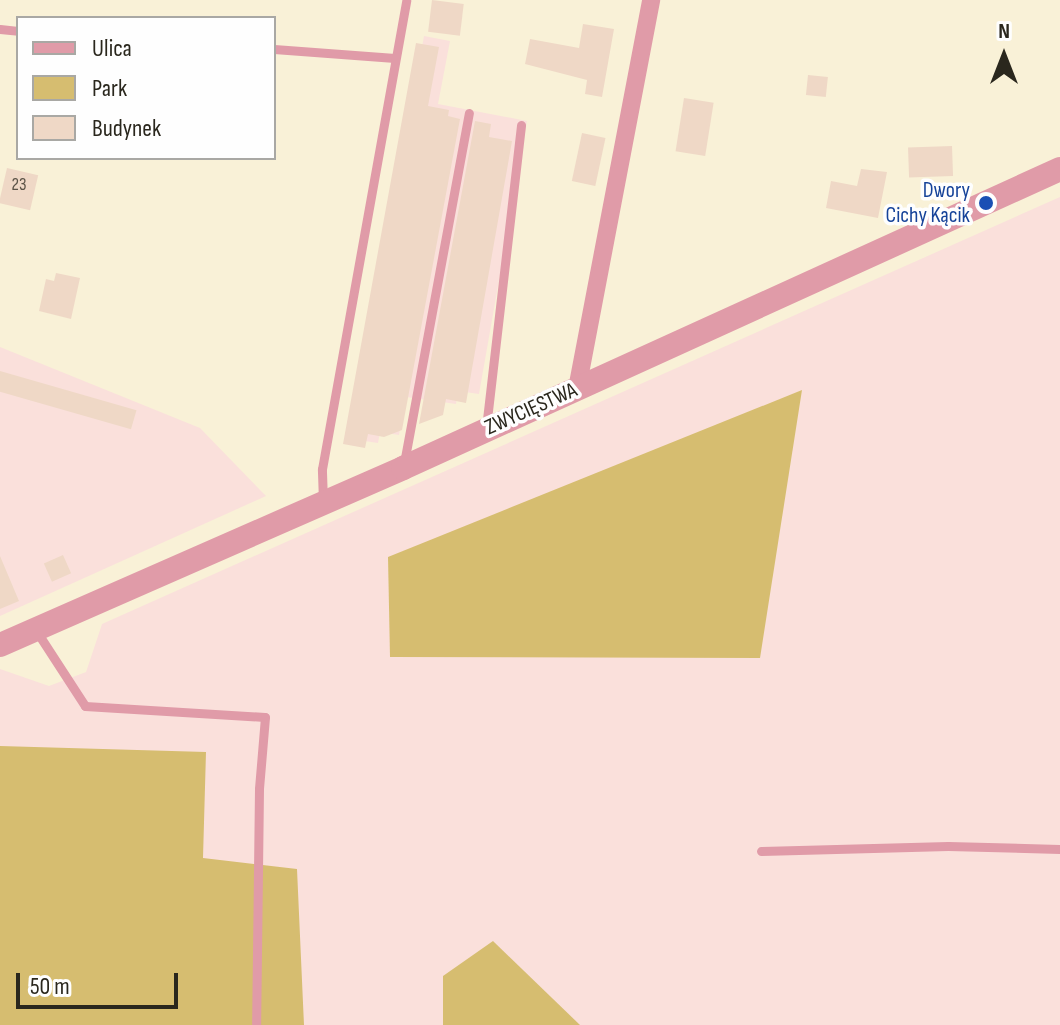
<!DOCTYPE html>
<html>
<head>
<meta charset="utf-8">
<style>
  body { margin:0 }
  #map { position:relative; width:1060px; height:1025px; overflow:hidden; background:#f9f1d7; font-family:"Sofia Sans Condensed",sans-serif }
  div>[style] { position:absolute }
  .industrial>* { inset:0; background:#fae0db }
  .green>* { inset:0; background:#d6bd70 }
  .building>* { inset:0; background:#efd8c6; transform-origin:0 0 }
  .service>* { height:9px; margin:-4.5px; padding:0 4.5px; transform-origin:4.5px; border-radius:4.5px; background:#e09ba8 }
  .minor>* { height:18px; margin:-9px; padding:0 9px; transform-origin:9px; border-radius:9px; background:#e09ba8 }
  .tertiary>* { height:24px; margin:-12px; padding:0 12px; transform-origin:12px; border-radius:12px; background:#e09ba8 }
  .dots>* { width:22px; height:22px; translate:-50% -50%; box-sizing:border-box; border:4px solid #fefefe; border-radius:50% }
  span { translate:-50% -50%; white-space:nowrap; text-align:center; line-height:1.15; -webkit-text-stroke:7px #fefefe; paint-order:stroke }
  .number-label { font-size:18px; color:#5b5347 }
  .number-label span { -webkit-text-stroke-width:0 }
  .transit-label { font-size:22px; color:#164399 }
  .right { translate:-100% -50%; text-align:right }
  .street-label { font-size:22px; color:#2a271d }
  .legend { position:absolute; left:16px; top:16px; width:260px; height:144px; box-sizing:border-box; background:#fefefe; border:2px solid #a9a8a4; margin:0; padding:10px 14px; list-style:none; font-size:24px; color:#2a271d }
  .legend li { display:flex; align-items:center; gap:16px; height:40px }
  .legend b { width:40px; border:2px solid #a9a8a4 }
  .north { position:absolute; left:964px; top:16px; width:80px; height:80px; -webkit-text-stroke:6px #fefefe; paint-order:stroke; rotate:0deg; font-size:22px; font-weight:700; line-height:32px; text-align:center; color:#2a271d }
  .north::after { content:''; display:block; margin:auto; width:28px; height:36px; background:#2a271d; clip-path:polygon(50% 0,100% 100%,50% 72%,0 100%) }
  .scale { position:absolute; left:16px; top:973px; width:162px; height:36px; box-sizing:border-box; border:4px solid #2a271d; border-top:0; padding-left:10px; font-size:24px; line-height:28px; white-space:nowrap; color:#2a271d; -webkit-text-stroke:6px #fefefe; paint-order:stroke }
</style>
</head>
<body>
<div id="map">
  <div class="industrial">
    <div style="clip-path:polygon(424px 36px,450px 41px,438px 104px,527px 121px,479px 394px,458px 391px,456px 404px,406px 397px,399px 435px,380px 432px,378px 443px,351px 439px)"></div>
    <div style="clip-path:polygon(1060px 197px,1060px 1025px,0 1025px,0 669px,49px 686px,86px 672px,102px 624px)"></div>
    <div style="clip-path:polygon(0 347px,200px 428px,266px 496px,0 616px)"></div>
  </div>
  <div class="green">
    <div style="clip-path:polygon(802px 390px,760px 658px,390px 657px,388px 557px)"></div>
    <div style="clip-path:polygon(0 746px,206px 752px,203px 858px,297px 869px,304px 1025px,0 1025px)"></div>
    <div style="clip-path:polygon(493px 941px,580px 1025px,443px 1025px,443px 976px)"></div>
  </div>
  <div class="building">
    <div style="left:432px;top:0;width:32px;height:32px;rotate:7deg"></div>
    <div style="clip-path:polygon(583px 24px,614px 29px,602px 97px,585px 94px,587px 80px,525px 64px,530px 39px,579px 48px)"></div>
    <div style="clip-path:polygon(416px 43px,439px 47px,428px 106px,449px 110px,448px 116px,460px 119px,402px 430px,384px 437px,368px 434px,365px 448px,343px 444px)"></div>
    <div style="left:808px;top:75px;width:20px;height:20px;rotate:6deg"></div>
    <div style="left:684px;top:98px;width:30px;height:54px;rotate:9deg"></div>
    <div style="clip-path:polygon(475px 121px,491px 124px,489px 137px,512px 141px,466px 403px,446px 399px,443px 415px,419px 424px)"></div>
    <div style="left:582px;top:133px;width:24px;height:49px;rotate:12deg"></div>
    <div style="left:952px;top:146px;width:30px;height:44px;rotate:88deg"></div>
    <div style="left:7px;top:168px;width:32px;height:36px;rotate:13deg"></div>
    <div style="clip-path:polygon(861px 169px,887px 172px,878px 218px,826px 208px,831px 181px,857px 186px)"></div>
    <div style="clip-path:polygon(56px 273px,80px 278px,71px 319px,39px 311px,46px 279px,54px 281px)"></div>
    <div style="left:0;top:371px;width:142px;height:20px;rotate:16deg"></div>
    <div style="left:63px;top:555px;width:20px;height:21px;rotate:66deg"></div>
    <div style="clip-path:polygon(0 556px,19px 601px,0 609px)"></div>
  </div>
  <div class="service">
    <div style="left:0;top:29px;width:18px;rotate:6deg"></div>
    <div style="left:274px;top:49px;width:121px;rotate:4.3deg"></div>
    <div style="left:486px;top:428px;width:305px;rotate:-83.4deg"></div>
    <div style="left:404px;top:463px;width:356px;rotate:-79.5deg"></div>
    <div style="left:323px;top:501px;width:32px;rotate:-92deg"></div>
    <div style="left:322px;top:469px;width:476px;rotate:-79.8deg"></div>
    <div style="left:37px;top:632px;width:88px;rotate:57deg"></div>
    <div style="left:85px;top:706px;width:180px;rotate:3.5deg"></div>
    <div style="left:265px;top:717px;width:72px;rotate:94.8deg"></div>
    <div style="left:259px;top:789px;width:236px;rotate:90.7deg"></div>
    <div style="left:761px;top:851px;width:187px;rotate:-1.5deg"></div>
    <div style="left:948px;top:846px;width:112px;rotate:1.5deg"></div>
  </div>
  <div class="minor">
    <div style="left:577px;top:389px;width:396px;rotate:-79.2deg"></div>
  </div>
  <div class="tertiary">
    <div style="left:0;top:645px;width:440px;rotate:-23.7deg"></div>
    <div style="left:403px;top:468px;width:722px;rotate:-24.47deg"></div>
  </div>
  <div class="dots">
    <div style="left:986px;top:203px;background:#1a4fb4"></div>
  </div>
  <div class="number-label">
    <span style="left:19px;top:185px">23</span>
  </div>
  <div class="transit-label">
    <span class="right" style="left:970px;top:203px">Dwory<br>Cichy Kącik</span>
  </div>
  <div class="street-label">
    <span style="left:531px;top:409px;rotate:-24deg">ZWYCIĘSTWA</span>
  </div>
  <ul class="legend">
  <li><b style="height:10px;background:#e09ba8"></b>Ulica</li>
  <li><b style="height:22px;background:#d6bd70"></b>Park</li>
  <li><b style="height:22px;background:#efd8c6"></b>Budynek</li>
  </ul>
  <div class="north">N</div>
  <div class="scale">50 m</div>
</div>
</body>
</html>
